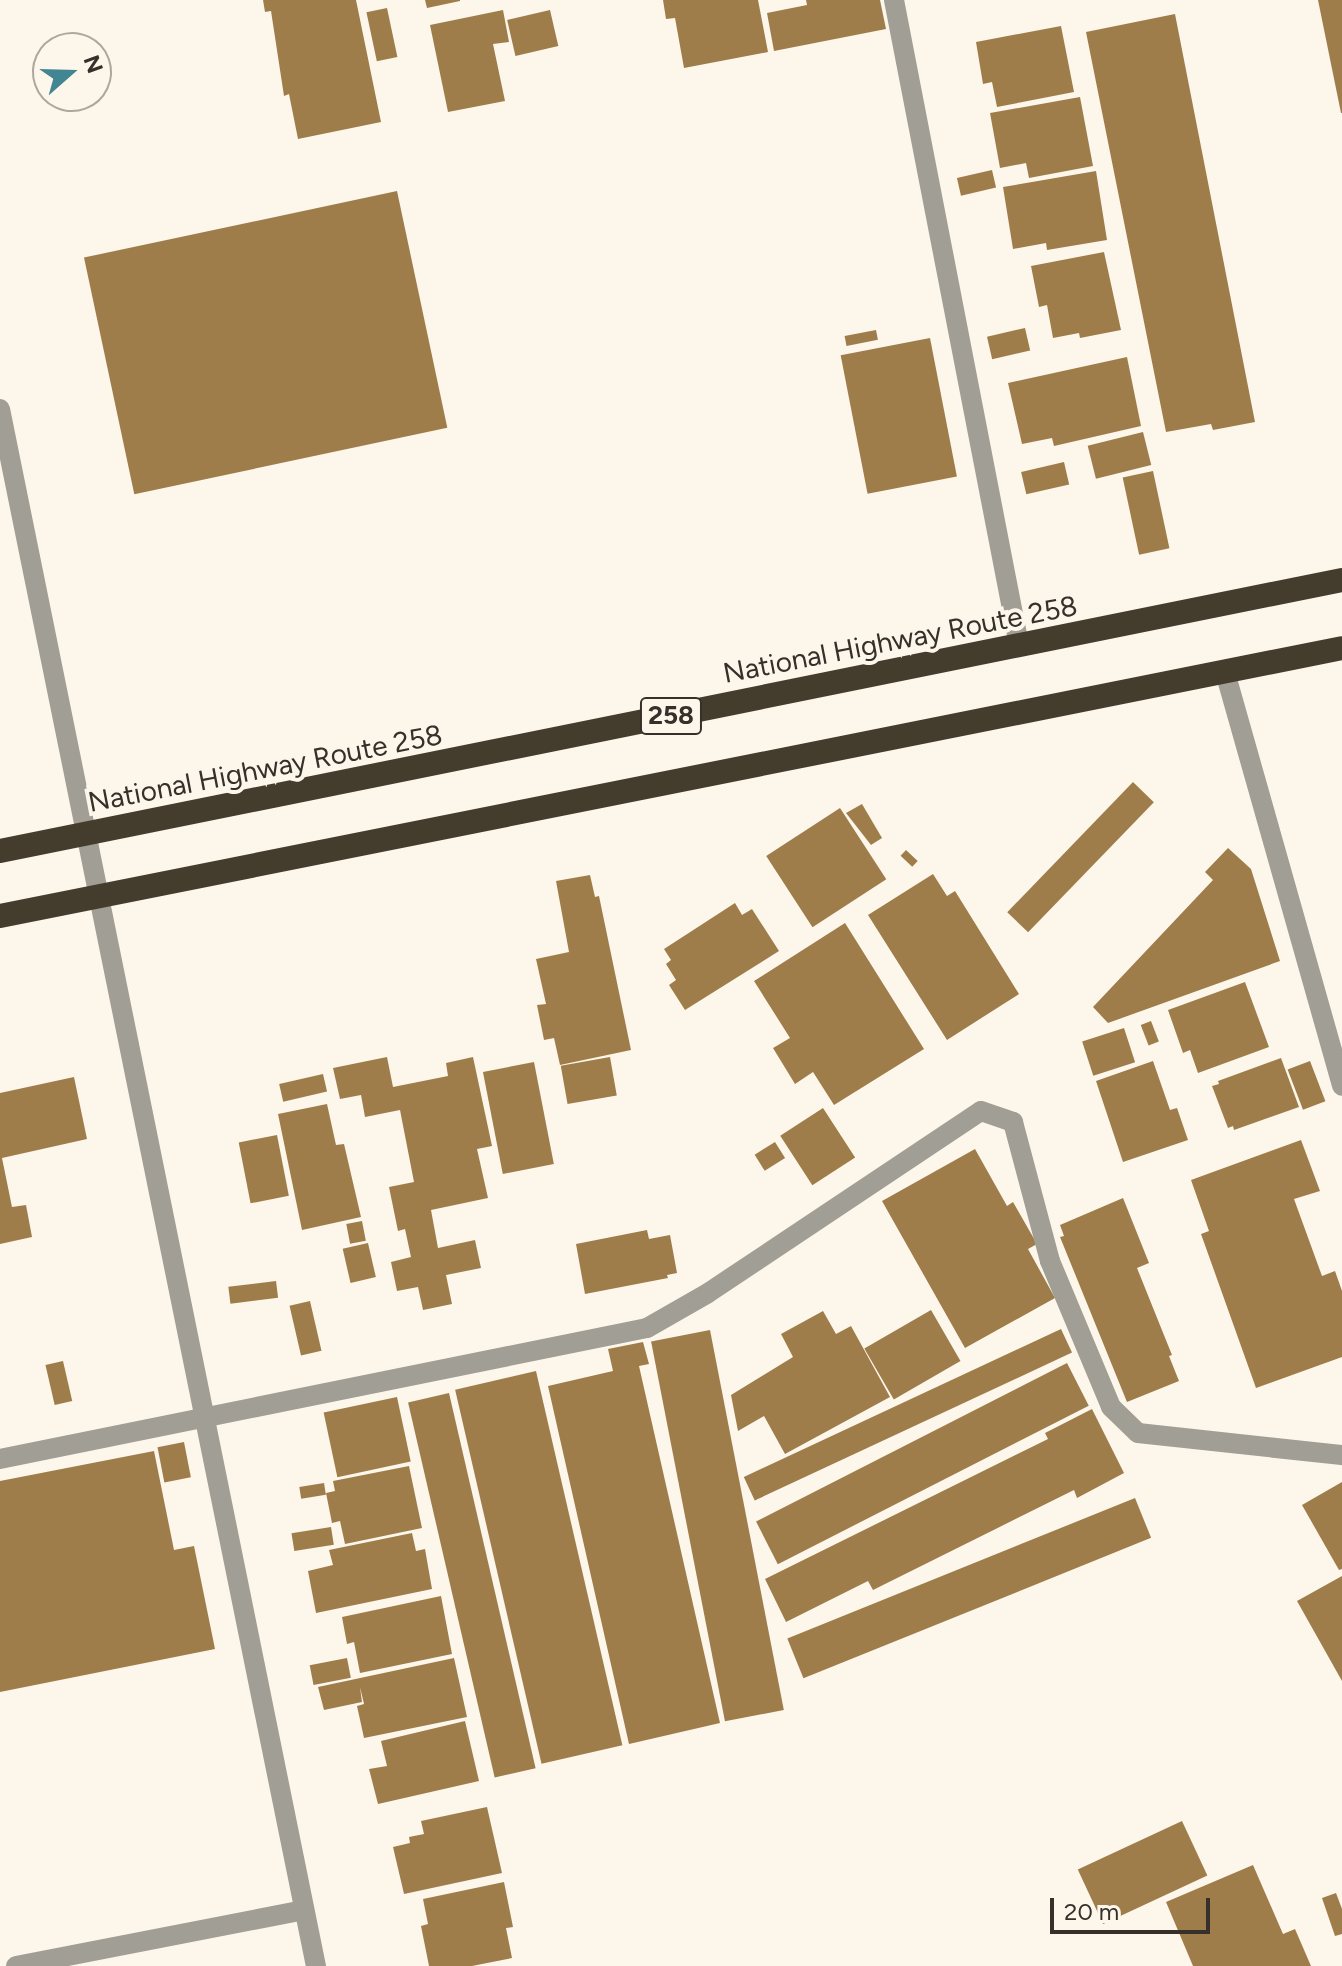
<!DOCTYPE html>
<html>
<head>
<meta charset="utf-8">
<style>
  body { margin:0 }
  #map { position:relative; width:1342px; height:1966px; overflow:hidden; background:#fdf6eb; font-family:Figtree,sans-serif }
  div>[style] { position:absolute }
  .building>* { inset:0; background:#9f7d4a; transform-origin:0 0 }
  .street>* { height:20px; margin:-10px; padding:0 10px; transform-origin:10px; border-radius:10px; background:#a19e96 }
  .highway>* { height:24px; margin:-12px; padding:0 12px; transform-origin:12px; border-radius:12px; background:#443d2d }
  span { translate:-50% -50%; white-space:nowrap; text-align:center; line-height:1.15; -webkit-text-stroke:8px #fdf6eb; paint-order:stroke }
  .shield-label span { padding:2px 6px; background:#fdf6eb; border:2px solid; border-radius:6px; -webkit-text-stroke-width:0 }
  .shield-label { font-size:26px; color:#35312a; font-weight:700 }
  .street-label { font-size:28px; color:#35312a }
  .north { position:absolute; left:32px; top:32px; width:80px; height:80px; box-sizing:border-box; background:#fdf6eb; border:2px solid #ada79e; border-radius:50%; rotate:70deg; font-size:22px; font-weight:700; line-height:32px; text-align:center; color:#35312a }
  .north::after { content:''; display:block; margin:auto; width:28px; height:36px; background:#418692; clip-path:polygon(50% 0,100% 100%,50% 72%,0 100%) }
  .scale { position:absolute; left:1050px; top:1898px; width:160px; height:36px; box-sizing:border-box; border:4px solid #35312a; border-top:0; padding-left:10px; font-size:24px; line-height:28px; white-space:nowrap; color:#35312a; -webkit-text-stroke:6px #fdf6eb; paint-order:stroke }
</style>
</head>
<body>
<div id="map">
  <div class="building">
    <div style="clip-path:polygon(263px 0,356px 0,381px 122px,298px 139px,289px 94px,284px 96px,271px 11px,265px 12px)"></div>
    <div style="clip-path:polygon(425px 0,460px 0,460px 1px,427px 8px)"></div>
    <div style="clip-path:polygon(663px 0,758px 0,768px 52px,684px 68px,675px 18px,666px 19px)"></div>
    <div style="clip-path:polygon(806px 0,880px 0,886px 29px,774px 51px,767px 13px,807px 5px)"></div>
    <div style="clip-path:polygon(1318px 0,1342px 0,1342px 113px,1341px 113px)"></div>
    <div style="left:387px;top:8px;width:50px;height:21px;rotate:78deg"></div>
    <div style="clip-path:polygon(503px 10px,509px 42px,493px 44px,505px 101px,448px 112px,430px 25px)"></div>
    <div style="left:550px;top:10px;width:37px;height:44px;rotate:77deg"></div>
    <div style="clip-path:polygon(1175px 14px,1255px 422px,1213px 430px,1211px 424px,1166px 432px,1086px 32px)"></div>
    <div style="clip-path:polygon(1061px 26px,1074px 92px,997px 107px,992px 82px,983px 84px,976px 42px)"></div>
    <div style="clip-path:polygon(1080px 97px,1093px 166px,1029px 178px,1026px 163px,1000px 168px,990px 113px)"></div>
    <div style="left:992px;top:170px;width:18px;height:36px;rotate:77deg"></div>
    <div style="clip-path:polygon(1096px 171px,1107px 240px,1047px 250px,1046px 243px,1013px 249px,1003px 187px)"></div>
    <div style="left:397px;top:191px;width:242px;height:320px;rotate:78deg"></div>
    <div style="clip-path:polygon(1104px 252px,1121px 330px,1080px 338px,1079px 333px,1053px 338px,1047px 305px,1039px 307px,1031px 266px)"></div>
    <div style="left:1025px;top:328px;width:23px;height:39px;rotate:77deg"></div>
    <div style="left:876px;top:330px;width:10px;height:32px;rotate:79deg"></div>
    <div style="left:930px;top:338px;width:141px;height:91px;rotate:79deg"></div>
    <div style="clip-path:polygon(1127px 357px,1141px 426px,1054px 446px,1052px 438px,1022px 444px,1008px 383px)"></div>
    <div style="left:1143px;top:432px;width:34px;height:57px;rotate:76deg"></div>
    <div style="left:1064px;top:462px;width:23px;height:44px;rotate:77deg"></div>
    <div style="left:1153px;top:471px;width:79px;height:31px;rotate:78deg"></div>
    <div style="left:1133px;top:782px;width:29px;height:181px;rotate:44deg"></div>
    <div style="clip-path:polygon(862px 804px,882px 838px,871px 845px,846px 813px)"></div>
    <div style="left:840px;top:808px;width:85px;height:88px;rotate:57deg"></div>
    <div style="clip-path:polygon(1228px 848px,1251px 869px,1280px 961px,1108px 1023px,1093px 1007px,1213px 880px,1205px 872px)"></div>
    <div style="left:906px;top:850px;width:16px;height:8px;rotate:43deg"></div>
    <div style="clip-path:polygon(933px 874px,947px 896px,955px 891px,1019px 994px,947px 1040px,868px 915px)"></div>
    <div style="clip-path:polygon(590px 875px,595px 897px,599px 896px,631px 1050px,560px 1065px,554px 1038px,544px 1040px,537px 1005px,546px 1004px,536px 959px,569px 952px,556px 881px)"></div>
    <div style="clip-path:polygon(735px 903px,742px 915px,752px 909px,779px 951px,685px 1010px,669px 985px,676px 980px,666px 964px,671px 960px,664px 949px)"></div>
    <div style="clip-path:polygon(845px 923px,924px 1049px,834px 1105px,813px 1072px,795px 1084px,773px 1048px,790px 1038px,754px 981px)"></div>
    <div style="clip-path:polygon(1245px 982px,1269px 1047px,1198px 1073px,1190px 1050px,1183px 1053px,1168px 1010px)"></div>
    <div style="left:1151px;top:1021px;width:22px;height:11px;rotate:69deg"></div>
    <div style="left:1124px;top:1028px;width:36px;height:44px;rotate:72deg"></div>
    <div style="clip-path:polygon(387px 1057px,393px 1087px,448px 1076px,446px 1063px,473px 1057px,492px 1146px,477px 1149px,488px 1198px,431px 1210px,438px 1248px,475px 1240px,481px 1268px,446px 1275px,452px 1304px,423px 1310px,418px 1287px,397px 1291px,391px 1262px,411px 1257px,405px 1229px,398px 1231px,389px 1187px,414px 1182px,400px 1110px,365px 1117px,361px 1095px,340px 1099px,333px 1068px)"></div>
    <div style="left:610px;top:1057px;width:39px;height:50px;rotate:80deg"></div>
    <div style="clip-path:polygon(1281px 1058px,1299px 1107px,1234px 1130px,1233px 1126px,1228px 1128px,1212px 1086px,1219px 1084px,1218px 1081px)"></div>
    <div style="clip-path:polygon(1153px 1061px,1170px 1110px,1177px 1108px,1188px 1140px,1123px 1162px,1096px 1081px)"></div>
    <div style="left:1310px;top:1061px;width:43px;height:24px;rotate:69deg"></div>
    <div style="left:534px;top:1062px;width:104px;height:52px;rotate:79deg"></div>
    <div style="left:323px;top:1074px;width:18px;height:45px;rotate:77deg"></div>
    <div style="clip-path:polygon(74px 1077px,87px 1139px,2px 1158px,12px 1207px,26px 1205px,32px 1237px,0 1244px,0 1093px)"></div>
    <div style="clip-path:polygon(327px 1104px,336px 1145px,344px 1144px,361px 1217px,302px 1230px,278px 1114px)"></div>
    <div style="left:823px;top:1108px;width:59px;height:51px;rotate:57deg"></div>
    <div style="left:277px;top:1135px;width:62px;height:39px;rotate:79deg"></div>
    <div style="clip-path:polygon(1301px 1140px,1320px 1191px,1294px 1199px,1322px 1276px,1335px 1271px,1342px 1291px,1342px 1357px,1256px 1388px,1201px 1234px,1209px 1231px,1191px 1180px)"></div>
    <div style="left:775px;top:1142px;width:19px;height:24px;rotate:58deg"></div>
    <div style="clip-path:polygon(975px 1149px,1007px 1206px,1013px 1202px,1037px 1244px,1028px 1249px,1055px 1298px,965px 1348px,882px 1201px)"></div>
    <div style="clip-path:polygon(1123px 1198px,1149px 1263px,1137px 1268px,1172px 1355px,1169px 1356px,1179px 1381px,1127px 1402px,1060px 1237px,1064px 1236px,1060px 1225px)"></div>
    <div style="left:362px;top:1221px;width:20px;height:16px;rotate:79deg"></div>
    <div style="clip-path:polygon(647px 1230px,649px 1239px,670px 1235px,677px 1273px,667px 1275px,668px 1278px,585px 1294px,576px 1244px)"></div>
    <div style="left:368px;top:1243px;width:35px;height:26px;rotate:77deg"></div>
    <div style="left:276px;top:1281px;width:17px;height:48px;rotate:83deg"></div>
    <div style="left:310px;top:1301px;width:51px;height:21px;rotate:77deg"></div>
    <div style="left:931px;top:1310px;width:59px;height:77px;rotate:60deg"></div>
    <div style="clip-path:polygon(823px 1311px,836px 1334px,851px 1326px,890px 1397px,785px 1454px,764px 1416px,738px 1431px,731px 1395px,793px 1357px,781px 1334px)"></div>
    <div style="left:1061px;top:1329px;width:26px;height:350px;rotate:65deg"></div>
    <div style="left:710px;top:1330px;width:387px;height:60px;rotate:79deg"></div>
    <div style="clip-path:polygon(643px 1342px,649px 1364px,639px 1366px,720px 1723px,629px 1744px,548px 1386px,613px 1371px,608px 1349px)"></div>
    <div style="left:63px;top:1361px;width:41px;height:18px;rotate:77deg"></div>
    <div style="left:1067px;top:1363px;width:48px;height:349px;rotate:63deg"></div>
    <div style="left:536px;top:1371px;width:384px;height:83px;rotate:77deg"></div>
    <div style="left:449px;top:1393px;width:385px;height:42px;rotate:77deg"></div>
    <div style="left:397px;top:1397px;width:66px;height:75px;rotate:78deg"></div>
    <div style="clip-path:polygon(1092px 1409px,1124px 1473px,1077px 1498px,1074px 1490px,873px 1590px,868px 1581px,786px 1622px,765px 1579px,1048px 1439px,1045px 1433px)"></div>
    <div style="left:184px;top:1442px;width:36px;height:27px;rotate:79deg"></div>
    <div style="clip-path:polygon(154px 1451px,174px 1550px,194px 1546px,215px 1649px,0 1692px,0 1481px)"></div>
    <div style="clip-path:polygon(409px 1466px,422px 1528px,345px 1544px,340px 1521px,332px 1523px,326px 1493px,335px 1491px,333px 1481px)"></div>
    <div style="clip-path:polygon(1342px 1482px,1342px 1569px,1339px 1570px,1302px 1505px)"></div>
    <div style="left:324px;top:1483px;width:12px;height:25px;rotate:81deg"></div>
    <div style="left:1135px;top:1498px;width:43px;height:375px;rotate:68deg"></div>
    <div style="left:331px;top:1527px;width:18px;height:40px;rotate:81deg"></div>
    <div style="clip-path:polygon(412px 1533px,416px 1551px,425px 1549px,432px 1589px,316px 1613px,308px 1571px,333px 1565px,329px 1550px)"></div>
    <div style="clip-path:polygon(1342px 1576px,1342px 1681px,1297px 1601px)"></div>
    <div style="clip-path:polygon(441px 1596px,452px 1654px,360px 1673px,354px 1642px,347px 1644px,342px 1617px)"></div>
    <div style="left:347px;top:1658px;width:20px;height:38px;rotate:79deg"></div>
    <div style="clip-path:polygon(454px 1658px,467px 1717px,364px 1738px,357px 1706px,364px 1704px,360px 1687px,362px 1702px,324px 1710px,318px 1687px)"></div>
    <div style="clip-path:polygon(465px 1721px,479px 1781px,378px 1804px,369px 1769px,387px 1766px,381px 1741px)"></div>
    <div style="clip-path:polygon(487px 1807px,502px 1873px,404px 1894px,393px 1847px,410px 1843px,409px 1837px,424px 1834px,421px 1821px)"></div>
    <div style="left:1182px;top:1821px;width:60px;height:115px;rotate:65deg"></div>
    <div style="clip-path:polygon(1253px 1865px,1283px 1934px,1295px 1929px,1311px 1966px,1193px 1966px,1166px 1902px)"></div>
    <div style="clip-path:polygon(504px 1882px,513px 1927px,506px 1928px,512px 1958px,472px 1966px,429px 1966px,421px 1926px,428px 1924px,423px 1899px)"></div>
    <div style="clip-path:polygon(1336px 1893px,1342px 1909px,1342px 1934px,1335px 1936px,1322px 1898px)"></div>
  </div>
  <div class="street">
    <div style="left:894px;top:0;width:657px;rotate:79.03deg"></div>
    <div style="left:0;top:409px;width:1589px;rotate:78.53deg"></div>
    <div style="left:1225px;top:672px;width:430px;rotate:74.2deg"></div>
    <div style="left:0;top:1459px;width:660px;rotate:-11.45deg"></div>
    <div style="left:647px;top:1328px;width:70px;rotate:-29.8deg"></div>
    <div style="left:708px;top:1293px;width:328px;rotate:-33.7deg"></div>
    <div style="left:981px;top:1111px;width:34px;rotate:19deg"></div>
    <div style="left:1013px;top:1122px;width:144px;rotate:75.1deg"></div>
    <div style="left:1050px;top:1261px;width:158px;rotate:67.3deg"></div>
    <div style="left:1111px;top:1407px;width:37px;rotate:44deg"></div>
    <div style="left:1138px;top:1433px;width:205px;rotate:6.2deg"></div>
    <div style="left:16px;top:1966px;width:293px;rotate:-11deg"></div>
  </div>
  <div class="highway">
    <div style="left:0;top:851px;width:1369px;rotate:-11.42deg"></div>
    <div style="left:0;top:916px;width:1368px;rotate:-11.29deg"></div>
  </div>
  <div class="shield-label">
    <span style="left:671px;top:716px">258</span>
  </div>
  <div class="street-label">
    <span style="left:900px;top:639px;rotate:-11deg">National Highway Route 258</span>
    <span style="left:265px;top:768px;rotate:-11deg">National Highway Route 258</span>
  </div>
  <div class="north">N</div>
  <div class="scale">20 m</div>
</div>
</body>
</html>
